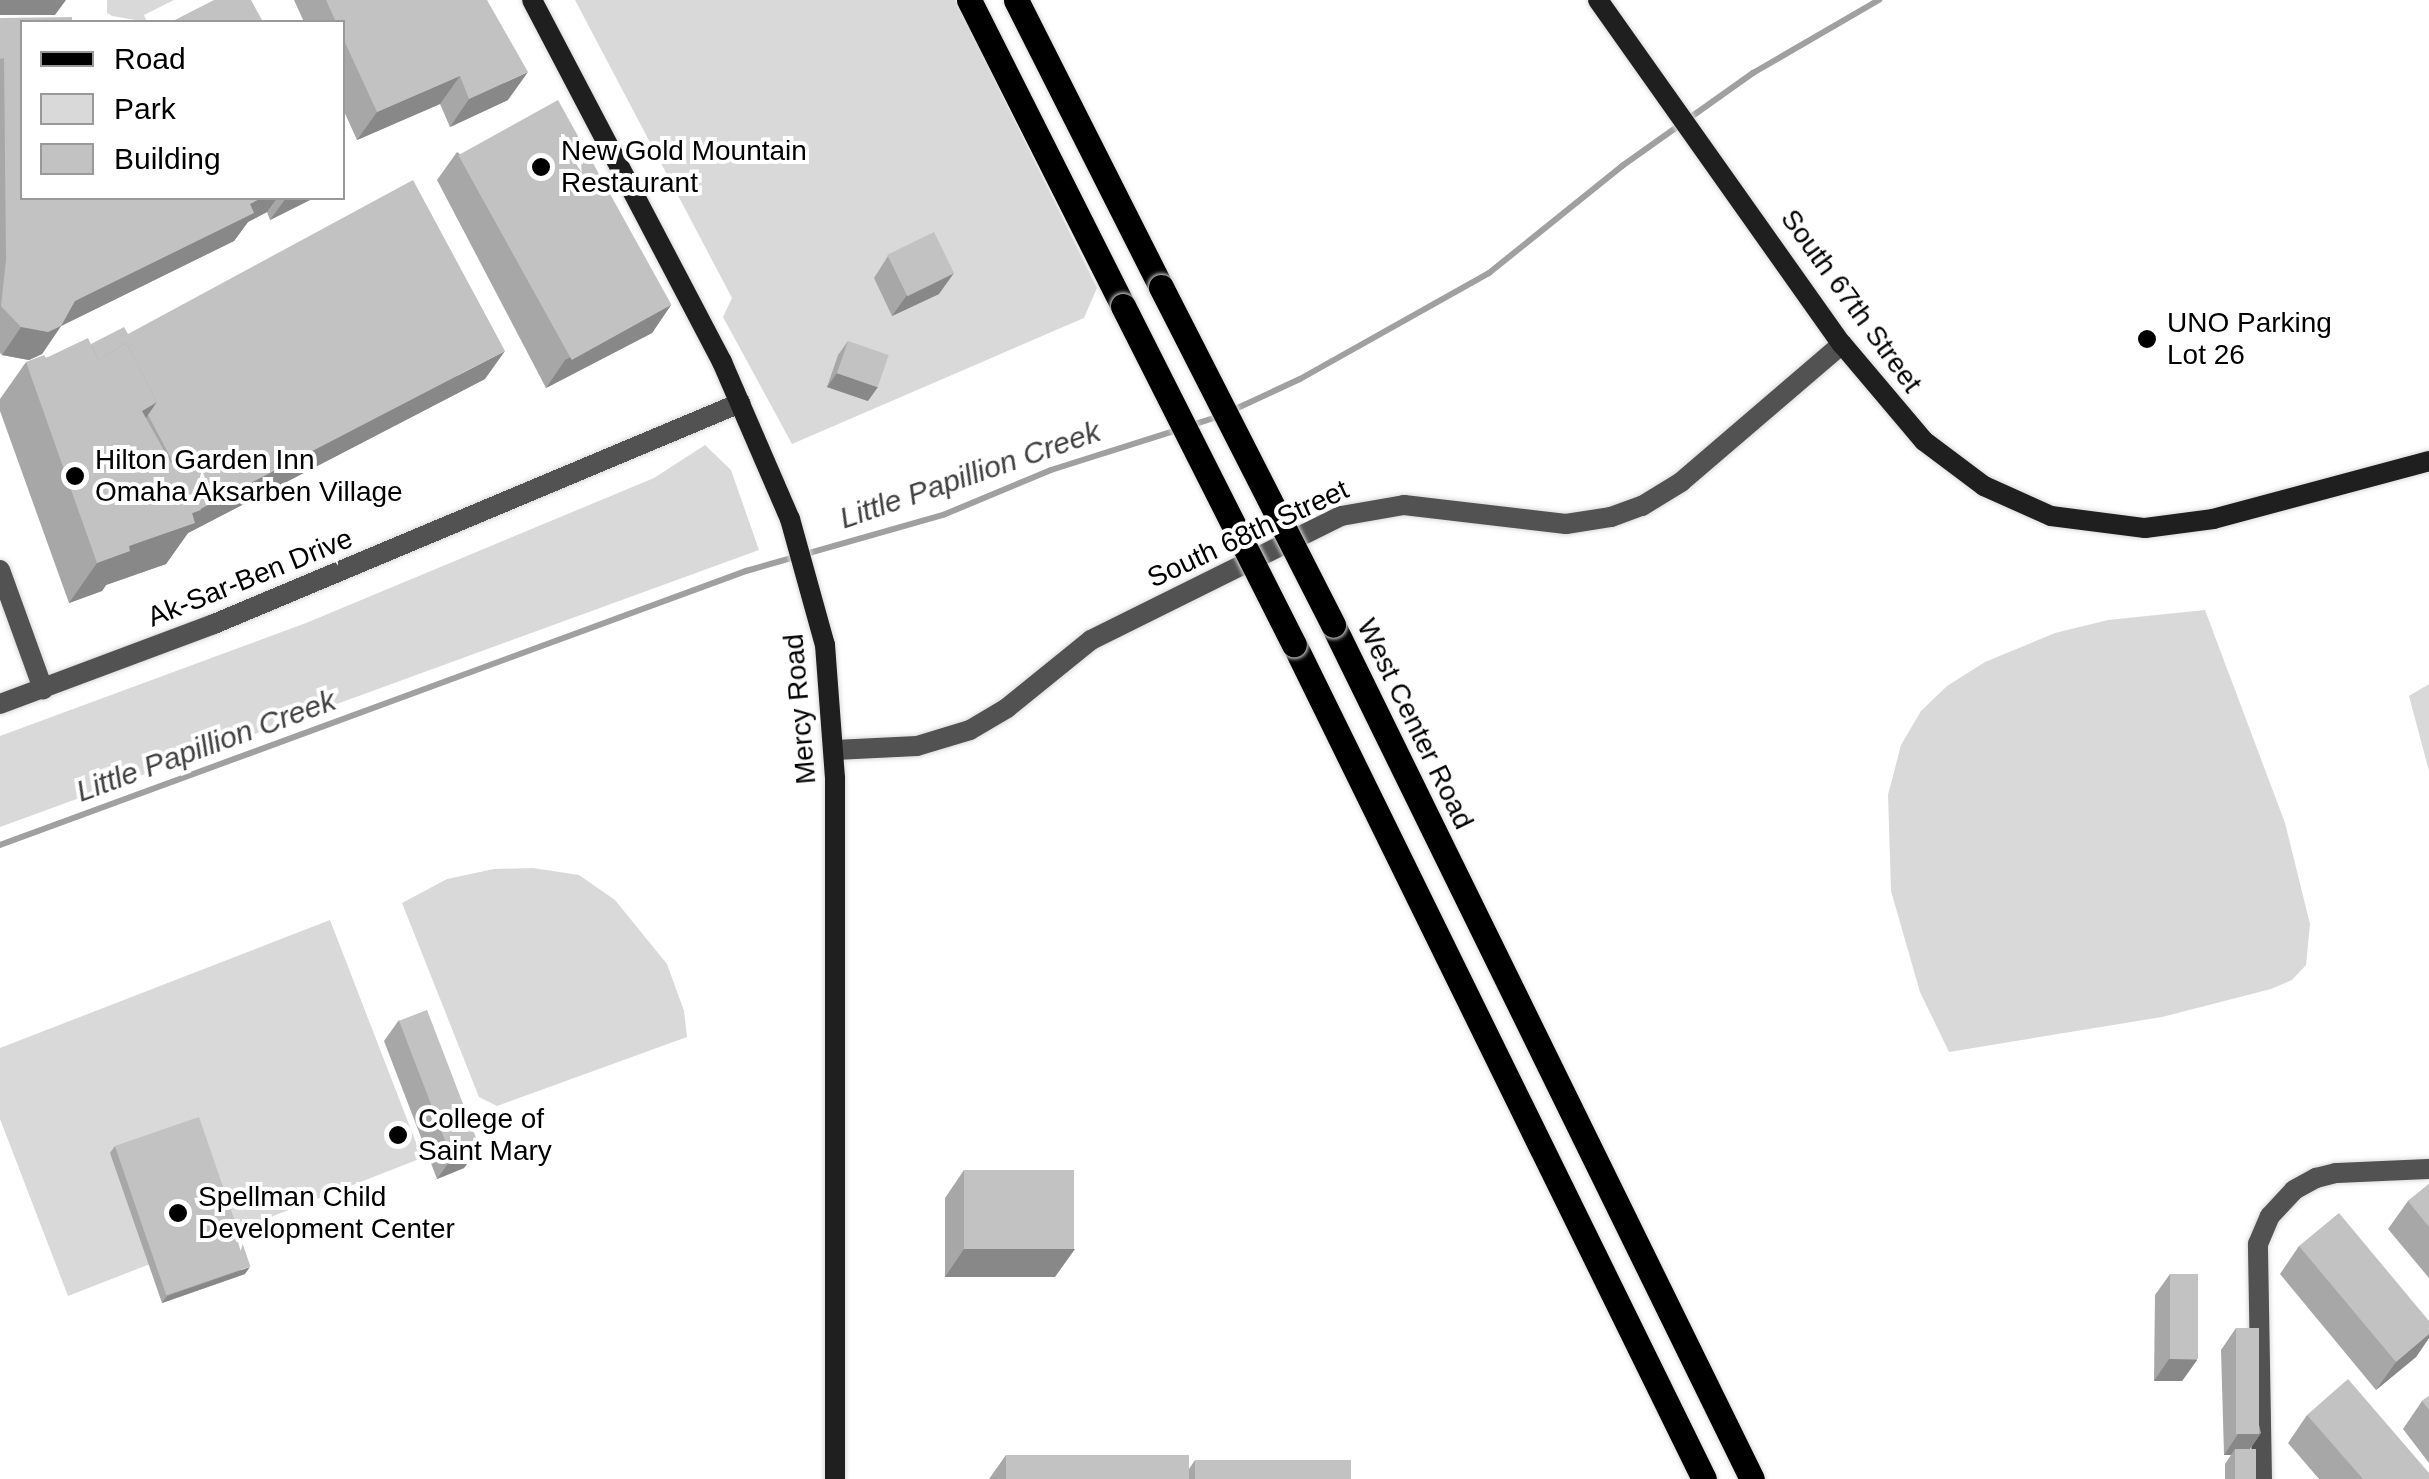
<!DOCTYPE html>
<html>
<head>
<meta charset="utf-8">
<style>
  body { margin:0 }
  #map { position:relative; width:2429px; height:1479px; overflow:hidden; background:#fff; font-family:Helvetica,sans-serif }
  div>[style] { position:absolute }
  .green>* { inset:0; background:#d9d9d9 }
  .stream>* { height:6px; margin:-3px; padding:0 3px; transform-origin:3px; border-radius:3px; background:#a0a0a0 }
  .roads { filter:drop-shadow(0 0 2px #dbdbdb) drop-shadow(0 0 2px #dbdbdb) }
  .street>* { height:20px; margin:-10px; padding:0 10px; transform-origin:10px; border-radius:10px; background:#525252 }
  .secondary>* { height:20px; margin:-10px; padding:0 10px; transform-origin:10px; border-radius:10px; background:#1f1f1f }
  .primary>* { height:25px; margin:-12.5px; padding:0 12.5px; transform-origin:12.5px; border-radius:12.5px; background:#000 }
  .bridges { filter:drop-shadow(0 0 2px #dbdbdb) drop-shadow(0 0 2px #dbdbdb) }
  .primary-bridge>* { height:25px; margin:-12.5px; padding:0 12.5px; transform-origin:12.5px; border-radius:12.5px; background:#000 }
  .wall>* { inset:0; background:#a7a7a7 }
  .shaded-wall>* { inset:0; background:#888 }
  .building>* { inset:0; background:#c2c2c2; transform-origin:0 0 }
  .dots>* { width:28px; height:28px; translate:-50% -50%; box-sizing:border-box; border:5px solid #fff; border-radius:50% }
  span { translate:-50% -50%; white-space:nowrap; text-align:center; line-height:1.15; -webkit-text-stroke:8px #fff; paint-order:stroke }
  .poi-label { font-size:28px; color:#000 }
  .left { translate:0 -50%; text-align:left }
  .street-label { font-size:28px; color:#000 }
  .water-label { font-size:30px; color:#414141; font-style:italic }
  .legend { position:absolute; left:20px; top:20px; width:325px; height:180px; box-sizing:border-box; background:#fff; border:2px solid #999; margin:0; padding:12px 18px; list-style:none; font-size:30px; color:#000 }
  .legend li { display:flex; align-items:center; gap:20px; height:50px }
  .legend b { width:50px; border:2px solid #999 }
</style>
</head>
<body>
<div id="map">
  <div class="green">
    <div style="clip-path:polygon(107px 0,174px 0,144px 15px,147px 22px,112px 16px,107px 13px)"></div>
    <div style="clip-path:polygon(575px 0,955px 0,1097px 288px,1084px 318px,792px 444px,723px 317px,732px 298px)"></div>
    <div style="clip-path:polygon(705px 445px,731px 470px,759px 550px,0 827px,0 736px,306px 623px,654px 478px)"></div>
    <div style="clip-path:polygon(2205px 610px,2285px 823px,2310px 924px,2306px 965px,2292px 980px,2271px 989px,2162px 1017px,1949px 1052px,1920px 992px,1891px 891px,1888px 795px,1901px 745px,1921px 711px,1947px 686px,1985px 662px,2055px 633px,2108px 620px)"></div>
    <div style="clip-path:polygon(2429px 684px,2429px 771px,2409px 696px)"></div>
    <div style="clip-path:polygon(494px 869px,533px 868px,579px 875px,615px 900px,667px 964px,684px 1011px,687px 1037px,497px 1106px,479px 1097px,402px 903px,447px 879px)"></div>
    <div style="clip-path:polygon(330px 920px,422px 1158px,68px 1296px,0 1119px,0 1048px)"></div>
  </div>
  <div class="stream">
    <div style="left:1231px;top:411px;width:76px;rotate:-24.9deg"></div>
    <div style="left:1300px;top:379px;width:217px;rotate:-29.3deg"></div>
    <div style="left:1489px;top:273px;width:171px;rotate:-38.8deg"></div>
    <div style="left:1622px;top:166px;width:161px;rotate:-35.4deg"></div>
    <div style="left:1753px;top:73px;width:146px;rotate:-30.1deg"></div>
    <div style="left:1189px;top:426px;width:33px;rotate:-18deg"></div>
    <div style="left:0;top:845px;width:795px;rotate:-20.17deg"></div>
    <div style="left:746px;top:571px;width:205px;rotate:-15.9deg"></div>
    <div style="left:943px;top:515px;width:117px;rotate:-22.6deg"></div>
    <div style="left:1051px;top:470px;width:132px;rotate:-17.6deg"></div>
  </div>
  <div class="roads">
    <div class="street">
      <div style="left:0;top:570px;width:127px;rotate:70.1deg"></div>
      <div style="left:0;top:704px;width:228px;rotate:-20.5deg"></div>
      <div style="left:214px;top:624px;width:571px;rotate:-22.79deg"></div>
      <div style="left:835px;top:750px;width:82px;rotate:-2.8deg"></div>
      <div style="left:917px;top:746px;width:55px;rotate:-16.8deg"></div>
      <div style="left:970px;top:730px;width:43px;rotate:-30.7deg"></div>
      <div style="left:1007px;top:708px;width:108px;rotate:-39deg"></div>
      <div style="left:1091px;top:640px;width:279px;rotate:-26.4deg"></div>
      <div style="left:1341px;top:516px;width:64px;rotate:-9.9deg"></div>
      <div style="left:1404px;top:505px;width:163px;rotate:6.7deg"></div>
      <div style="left:1566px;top:524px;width:46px;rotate:-8.8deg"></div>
      <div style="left:1611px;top:517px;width:33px;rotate:-20deg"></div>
      <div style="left:1642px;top:506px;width:46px;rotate:-31.6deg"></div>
      <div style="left:1681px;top:482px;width:212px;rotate:-40.6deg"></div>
      <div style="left:2262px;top:1479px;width:235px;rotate:-91deg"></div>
      <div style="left:2258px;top:1244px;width:30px;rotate:-67deg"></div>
      <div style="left:2270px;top:1216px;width:35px;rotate:-47deg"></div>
      <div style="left:2294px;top:1190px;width:25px;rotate:-29deg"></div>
      <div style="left:2316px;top:1178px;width:21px;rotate:-14deg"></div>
      <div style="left:2336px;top:1173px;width:93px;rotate:-2.5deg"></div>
    </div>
    <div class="secondary">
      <div style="left:532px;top:0;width:409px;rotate:62.3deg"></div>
      <div style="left:722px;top:362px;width:171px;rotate:66.6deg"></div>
      <div style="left:790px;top:519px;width:131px;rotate:74.5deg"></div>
      <div style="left:825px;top:645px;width:133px;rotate:85.7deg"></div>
      <div style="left:835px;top:778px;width:701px;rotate:90deg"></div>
      <div style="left:1598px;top:0;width:422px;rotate:54.7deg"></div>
      <div style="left:1842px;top:344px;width:127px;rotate:49.8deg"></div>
      <div style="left:1924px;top:441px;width:75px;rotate:36.9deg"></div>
      <div style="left:1984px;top:486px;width:73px;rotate:24.1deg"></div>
      <div style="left:2051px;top:516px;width:95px;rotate:7.3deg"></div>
      <div style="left:2145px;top:528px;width:69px;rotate:-7.5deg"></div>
      <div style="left:2213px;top:519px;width:224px;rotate:-15deg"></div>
    </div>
    <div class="primary">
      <div style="left:969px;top:0;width:343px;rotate:63.3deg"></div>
      <div style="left:1016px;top:0;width:322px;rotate:63.2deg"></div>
      <div style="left:1333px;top:625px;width:951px;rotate:63.87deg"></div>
      <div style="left:1294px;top:644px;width:930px;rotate:63.85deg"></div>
    </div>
  </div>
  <div class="bridges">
    <div class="primary-bridge">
      <div style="left:1161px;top:287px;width:379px;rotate:63deg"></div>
      <div style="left:1123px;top:306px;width:379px;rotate:63.2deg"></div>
    </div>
  </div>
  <div class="wall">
    <div style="clip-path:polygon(294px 0,487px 0,508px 100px,450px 127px,440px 104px,357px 140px,342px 107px,342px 22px,304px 22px)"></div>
    <div style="clip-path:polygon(0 18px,22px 198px,314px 198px,270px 220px,267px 212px,248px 222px,234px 241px,61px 326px,42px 354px,29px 360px,2px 355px,0 353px)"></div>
    <div style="clip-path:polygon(457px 152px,671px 305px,652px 333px,546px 388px,437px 180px)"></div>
    <div style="clip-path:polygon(888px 256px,939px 294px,892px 316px,874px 278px)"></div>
    <div style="clip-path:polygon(128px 334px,485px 379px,188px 533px,166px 564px,106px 585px,102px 591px,69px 603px,0 411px,0 399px,26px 362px,46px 358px)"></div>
    <div style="clip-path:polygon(848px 341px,868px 401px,827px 387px,838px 355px)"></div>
    <div style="clip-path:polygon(399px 1020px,479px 1147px,464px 1168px,437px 1179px,384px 1041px)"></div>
    <div style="clip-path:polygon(115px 1146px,245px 1274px,162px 1303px,110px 1153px)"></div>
    <div style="clip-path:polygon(964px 1170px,1055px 1277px,945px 1277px,945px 1198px)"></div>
    <div style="clip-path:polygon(2429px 1184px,2429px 1278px,2388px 1229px,2408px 1201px)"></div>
    <div style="clip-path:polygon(2299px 1246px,2429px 1321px,2429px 1338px,2416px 1357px,2376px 1390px,2280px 1274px)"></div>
    <div style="clip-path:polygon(2170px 1274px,2197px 1360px,2182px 1381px,2154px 1381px,2155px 1295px)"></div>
    <div style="clip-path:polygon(2236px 1328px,2261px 1433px,2250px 1449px,2256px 1479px,2225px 1479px,2225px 1464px,2231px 1455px,2224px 1455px,2221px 1350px)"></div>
    <div style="clip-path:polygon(2429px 1396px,2429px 1463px,2403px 1429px,2422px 1401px)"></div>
    <div style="clip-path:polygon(2307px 1415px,2429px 1479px,2319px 1479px,2288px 1443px)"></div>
    <div style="clip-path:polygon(1006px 1455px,1189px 1469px,1195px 1460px,1351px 1479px,989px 1479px)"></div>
  </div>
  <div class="shaded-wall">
    <div style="clip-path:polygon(0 0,66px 0,55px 15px,0 15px)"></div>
    <div style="clip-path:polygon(528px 72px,508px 100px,450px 127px,469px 99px)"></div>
    <div style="clip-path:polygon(460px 76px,440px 104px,357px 140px,377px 112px)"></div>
    <div style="clip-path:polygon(261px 198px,277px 198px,267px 212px,248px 222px,234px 241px,61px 326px,42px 354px,29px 360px,2px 355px,21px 327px,75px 301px)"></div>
    <div style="clip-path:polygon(286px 198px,314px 198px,270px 220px)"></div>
    <div style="clip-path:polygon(954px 273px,939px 294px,892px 316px,907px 295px)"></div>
    <div style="clip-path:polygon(671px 305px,652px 333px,546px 388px,565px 360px)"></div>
    <div style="clip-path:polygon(505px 351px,485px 379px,188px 533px,166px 564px,106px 585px,102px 591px,69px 603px,97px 563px)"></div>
    <div style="clip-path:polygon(837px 373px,878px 387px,868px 401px,827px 387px)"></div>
    <div style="clip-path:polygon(157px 402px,129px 443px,142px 411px)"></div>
    <div style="clip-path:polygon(479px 1147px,464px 1168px,437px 1179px,452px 1158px)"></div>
    <div style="clip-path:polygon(964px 1249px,1075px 1249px,1055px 1277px,945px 1277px)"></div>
    <div style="clip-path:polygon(250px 1267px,245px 1274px,162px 1303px,167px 1296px)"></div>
    <div style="clip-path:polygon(2429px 1334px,2429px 1338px,2416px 1357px,2376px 1390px,2396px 1362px)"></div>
    <div style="clip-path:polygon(2169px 1359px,2197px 1360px,2182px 1381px,2154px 1381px)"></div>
    <div style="clip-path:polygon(2261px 1433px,2246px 1454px,2235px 1449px,2231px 1455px,2224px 1455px,2238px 1434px)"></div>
  </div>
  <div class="building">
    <div style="clip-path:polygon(214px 0,251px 0,263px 22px,171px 22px)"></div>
    <div style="clip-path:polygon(326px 0,487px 0,528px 72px,469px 99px,460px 76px,377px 112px,342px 36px,342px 22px,336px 22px)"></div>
    <div style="clip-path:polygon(72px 17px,72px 22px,22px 22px,22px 198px,261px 198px,250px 204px,254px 213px,75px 301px,61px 326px,48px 332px,21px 327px,1px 306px,6px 260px,4px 58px,0 59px,0 18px)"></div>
    <div style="left:558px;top:100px;width:234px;height:114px;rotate:61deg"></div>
    <div style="clip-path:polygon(413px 180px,505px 351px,200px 509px,178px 461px,173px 462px,148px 415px,157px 402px,126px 343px,98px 360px,91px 344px,124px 327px,128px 334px)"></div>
    <div style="left:934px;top:232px;width:46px;height:52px;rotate:64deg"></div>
    <div style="clip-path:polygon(88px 338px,98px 360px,126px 343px,157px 402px,142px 411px,171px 463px,178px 461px,201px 510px,192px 513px,195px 523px,129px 546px,130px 551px,97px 563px,26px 362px,44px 355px,46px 358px)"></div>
    <div style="left:848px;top:341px;width:43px;height:34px;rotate:19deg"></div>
    <div style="left:427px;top:1010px;width:147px;height:30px;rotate:69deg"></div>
    <div style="left:199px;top:1117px;width:158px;height:89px;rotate:71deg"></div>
    <div style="left:964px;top:1170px;width:110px;height:79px"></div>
    <div style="clip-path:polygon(2429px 1184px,2429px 1227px,2408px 1201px)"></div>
    <div style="clip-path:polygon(2339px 1213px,2429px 1321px,2429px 1334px,2396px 1362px,2299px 1246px)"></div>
    <div style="left:2170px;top:1274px;width:28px;height:85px"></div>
    <div style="left:2236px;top:1328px;width:23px;height:106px"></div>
    <div style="clip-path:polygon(2348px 1379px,2429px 1473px,2429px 1479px,2363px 1479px,2307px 1415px)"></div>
    <div style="clip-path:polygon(2429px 1396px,2429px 1410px,2422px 1401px)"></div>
    <div style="left:2235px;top:1449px;width:21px;height:30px"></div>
    <div style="left:1006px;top:1455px;width:183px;height:24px"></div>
    <div style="left:1195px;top:1460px;width:156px;height:19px"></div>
  </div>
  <div class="dots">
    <div style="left:541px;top:167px;background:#000"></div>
    <div style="left:2147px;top:339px;background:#000"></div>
    <div style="left:75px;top:476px;background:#000"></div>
    <div style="left:398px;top:1135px;background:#000"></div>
    <div style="left:178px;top:1213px;background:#000"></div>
  </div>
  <div class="poi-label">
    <span class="left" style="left:561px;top:167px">New Gold Mountain<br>Restaurant</span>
    <span class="left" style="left:2167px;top:339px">UNO Parking<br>Lot 26</span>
    <span class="left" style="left:95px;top:476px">Hilton Garden Inn<br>Omaha Aksarben Village</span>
    <span class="left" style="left:418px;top:1135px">College of<br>Saint Mary</span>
    <span class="left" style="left:198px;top:1213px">Spellman Child<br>Development Center</span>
  </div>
  <div class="street-label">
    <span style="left:1851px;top:301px;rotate:54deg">South 67th Street</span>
    <span style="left:1248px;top:534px;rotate:-25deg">South 68th Street</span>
    <span style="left:250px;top:578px;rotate:-22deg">Ak-Sar-Ben Drive</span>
    <span style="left:800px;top:709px;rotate:-95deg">Mercy Road</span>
    <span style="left:1415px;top:724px;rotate:64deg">West Center Road</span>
  </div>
  <div class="water-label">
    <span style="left:970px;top:475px;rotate:-19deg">Little Papillion Creek</span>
    <span style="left:206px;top:746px;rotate:-20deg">Little Papillion Creek</span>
  </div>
  <ul class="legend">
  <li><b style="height:12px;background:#000"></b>Road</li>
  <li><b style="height:28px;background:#d9d9d9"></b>Park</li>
  <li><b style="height:28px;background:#c2c2c2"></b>Building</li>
  </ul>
</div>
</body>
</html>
